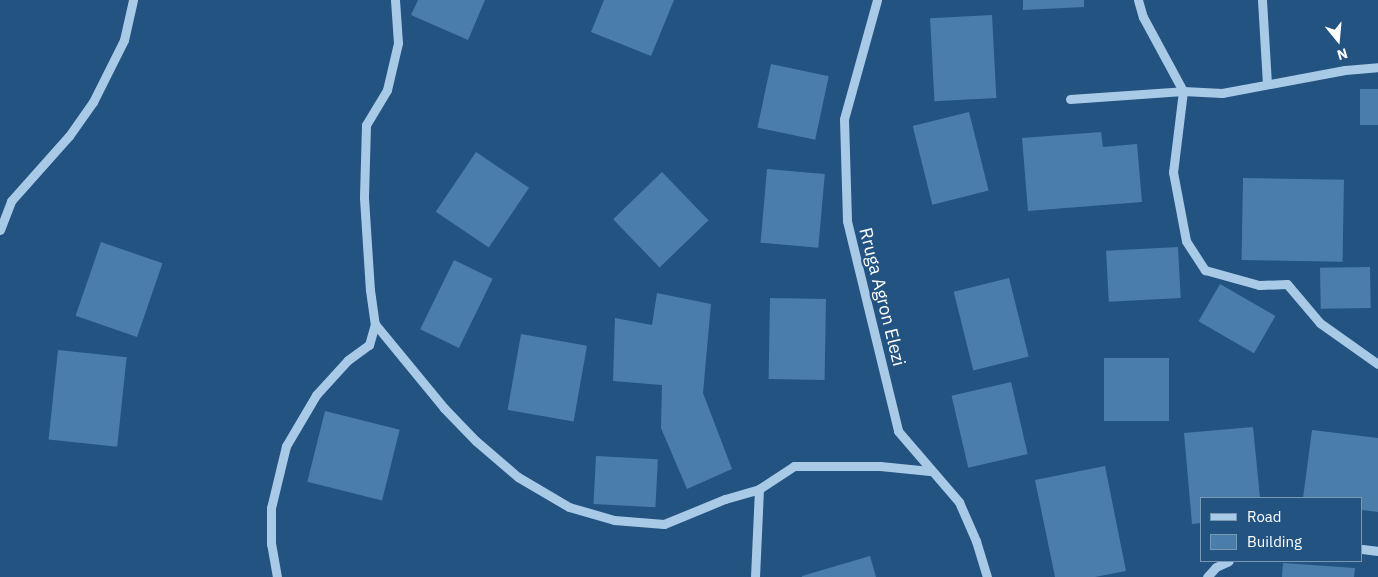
<!DOCTYPE html>
<html>
<head>
<meta charset="utf-8">
<style>
  body { margin:0 }
  #map { position:relative; width:1378px; height:577px; overflow:hidden; background:#235381; font-family:"IBM Plex Sans",sans-serif }
  div>[style] { position:absolute }
  .building>* { inset:0; background:#4b7daa; transform-origin:0 0 }
  .minor>* { height:9px; margin:-4.5px; padding:0 4.5px; transform-origin:4.5px; border-radius:4.5px; background:#a9cae7 }
  span { translate:-50% -50%; white-space:nowrap; text-align:center; line-height:1.15; -webkit-text-stroke:4.5px #235381; paint-order:stroke }
  .street-label { font-size:18px; color:#fff }
  .legend { position:absolute; left:1200px; top:497px; width:162px; height:65px; box-sizing:border-box; background:#235381; border:1px solid #7b98b3; margin:0; padding:6px 9px; list-style:none; font-size:15px; color:#fff }
  .legend li { display:flex; align-items:center; gap:10px; height:25px }
  .legend b { width:25px; border:1px solid #7b98b3 }
  .north { position:absolute; left:1313px; top:15px; width:50px; height:50px; -webkit-text-stroke:4px #235381; paint-order:stroke; rotate:163deg; font-size:14px; font-weight:700; line-height:20px; text-align:center; color:#fff }
  .north::after { content:''; display:block; margin:auto; width:18px; height:22px; background:#fff; clip-path:polygon(50% 0,100% 100%,50% 72%,0 100%) }
</style>
</head>
<body>
<div id="map">
  <div class="building">
    <div style="clip-path:polygon(418px 0,485px 0,468px 40px,411px 15px)"></div>
    <div style="clip-path:polygon(604px 0,674px 0,651px 56px,591px 32px)"></div>
    <div style="clip-path:polygon(1023px 0,1084px 0,1084px 7px,1023px 10px)"></div>
    <div style="left:992px;top:15px;width:83px;height:62px;rotate:87deg"></div>
    <div style="left:771px;top:64px;width:59px;height:65px;rotate:12deg"></div>
    <div style="left:1360px;top:89px;width:18px;height:36px"></div>
    <div style="left:969px;top:112px;width:81px;height:58px;rotate:76deg"></div>
    <div style="clip-path:polygon(1101px 132px,1103px 147px,1137px 144px,1142px 202px,1028px 211px,1022px 138px)"></div>
    <div style="left:476px;top:152px;width:64px;height:72px;rotate:34deg"></div>
    <div style="left:767px;top:169px;width:58px;height:74px;rotate:5deg"></div>
    <div style="left:662px;top:172px;width:67px;height:68px;rotate:46deg"></div>
    <div style="left:1243px;top:178px;width:101px;height:82px;rotate:1deg"></div>
    <div style="left:101px;top:242px;width:65px;height:78px;rotate:19deg"></div>
    <div style="left:1178px;top:247px;width:51px;height:72px;rotate:87deg"></div>
    <div style="left:454px;top:260px;width:43px;height:77px;rotate:26deg"></div>
    <div style="left:1370px;top:267px;width:41px;height:50px;rotate:89deg"></div>
    <div style="left:1009px;top:278px;width:81px;height:57px;rotate:76deg"></div>
    <div style="left:1220px;top:284px;width:64px;height:43px;rotate:30deg"></div>
    <div style="clip-path:polygon(657px 293px,711px 304px,703px 393px,732px 469px,687px 489px,661px 428px,662px 385px,613px 381px,615px 318px,652px 325px)"></div>
    <div style="left:770px;top:298px;width:56px;height:81px;rotate:1deg"></div>
    <div style="left:521px;top:334px;width:67px;height:77px;rotate:10deg"></div>
    <div style="left:58px;top:350px;width:69px;height:90px;rotate:6deg"></div>
    <div style="left:1169px;top:358px;width:63px;height:65px;rotate:90deg"></div>
    <div style="left:1011px;top:382px;width:74px;height:61px;rotate:77deg"></div>
    <div style="left:325px;top:411px;width:77px;height:73px;rotate:14deg"></div>
    <div style="clip-path:polygon(1253px 427px,1260px 498px,1202px 498px,1202px 523px,1192px 524px,1184px 433px)"></div>
    <div style="clip-path:polygon(1312px 430px,1378px 438px,1378px 512px,1362px 510px,1362px 498px,1303px 498px)"></div>
    <div style="left:596px;top:456px;width:62px;height:48px;rotate:3deg"></div>
    <div style="clip-path:polygon(1105px 466px,1126px 571px,1095px 577px,1055px 577px,1035px 480px)"></div>
    <div style="clip-path:polygon(870px 556px,876px 577px,802px 577px,802px 576px)"></div>
    <div style="clip-path:polygon(1283px 563px,1355px 568px,1354px 577px,1282px 577px)"></div>
  </div>
  <div class="minor">
    <div style="left:395px;top:0;width:43px;rotate:86deg"></div>
    <div style="left:398px;top:43px;width:48px;rotate:103.2deg"></div>
    <div style="left:387px;top:90px;width:41px;rotate:121deg"></div>
    <div style="left:366px;top:125px;width:73px;rotate:91.6deg"></div>
    <div style="left:364px;top:198px;width:92px;rotate:86.3deg"></div>
    <div style="left:370px;top:290px;width:34px;rotate:82deg"></div>
    <div style="left:375px;top:324px;width:109px;rotate:50.6deg"></div>
    <div style="left:444px;top:408px;width:46px;rotate:45.9deg"></div>
    <div style="left:476px;top:441px;width:55px;rotate:40.6deg"></div>
    <div style="left:518px;top:477px;width:59px;rotate:30.5deg"></div>
    <div style="left:569px;top:507px;width:47px;rotate:16.1deg"></div>
    <div style="left:614px;top:520px;width:50px;rotate:4.6deg"></div>
    <div style="left:664px;top:524px;width:66px;rotate:-22.3deg"></div>
    <div style="left:725px;top:499px;width:35px;rotate:-16deg"></div>
    <div style="left:759px;top:489px;width:42px;rotate:-33.3deg"></div>
    <div style="left:794px;top:466px;width:86px"></div>
    <div style="left:880px;top:466px;width:50px;rotate:5.7deg"></div>
    <div style="left:877px;top:0;width:123px;rotate:105.5deg"></div>
    <div style="left:844px;top:119px;width:102px;rotate:88.3deg"></div>
    <div style="left:847px;top:221px;width:216px;rotate:76.3deg"></div>
    <div style="left:898px;top:431px;width:94px;rotate:49.3deg"></div>
    <div style="left:959px;top:502px;width:43px;rotate:66.4deg"></div>
    <div style="left:976px;top:541px;width:38px;rotate:73deg"></div>
    <div style="left:1138px;top:0;width:18px;rotate:74deg"></div>
    <div style="left:1143px;top:17px;width:84px;rotate:61.6deg"></div>
    <div style="left:1183px;top:91px;width:82px;rotate:97deg"></div>
    <div style="left:1173px;top:172px;width:70px;rotate:79.3deg"></div>
    <div style="left:1186px;top:241px;width:35px;rotate:57deg"></div>
    <div style="left:1205px;top:270px;width:56px;rotate:15.5deg"></div>
    <div style="left:1259px;top:285px;width:28px;rotate:-2deg"></div>
    <div style="left:1287px;top:284px;width:51px;rotate:49.8deg"></div>
    <div style="left:1320px;top:323px;width:71px;rotate:35.3deg"></div>
    <div style="left:1262px;top:0;width:84px;rotate:86.6deg"></div>
    <div style="left:1070px;top:99px;width:113px;rotate:-4deg"></div>
    <div style="left:1183px;top:91px;width:39px;rotate:3deg"></div>
    <div style="left:1222px;top:93px;width:125px;rotate:-10.6deg"></div>
    <div style="left:1345px;top:70px;width:33px;rotate:-5deg"></div>
    <div style="left:0;top:230px;width:31px;rotate:-69deg"></div>
    <div style="left:11px;top:201px;width:87px;rotate:-48.3deg"></div>
    <div style="left:69px;top:136px;width:42px;rotate:-54.8deg"></div>
    <div style="left:93px;top:102px;width:69px;rotate:-63.4deg"></div>
    <div style="left:124px;top:40px;width:41px;rotate:-77.3deg"></div>
    <div style="left:1362px;top:549px;width:16px;rotate:7deg"></div>
    <div style="left:277px;top:577px;width:34px;rotate:-100deg"></div>
    <div style="left:271px;top:544px;width:36px;rotate:-90deg"></div>
    <div style="left:271px;top:508px;width:64px;rotate:-76.4deg"></div>
    <div style="left:286px;top:446px;width:59px;rotate:-59.5deg"></div>
    <div style="left:316px;top:395px;width:47px;rotate:-47.6deg"></div>
    <div style="left:348px;top:360px;width:26px;rotate:-36deg"></div>
    <div style="left:369px;top:345px;width:22px;rotate:-74deg"></div>
    <div style="left:755px;top:577px;width:88px;rotate:-87.4deg"></div>
    <div style="left:1207px;top:577px;width:13px;rotate:-48deg"></div>
    <div style="left:1216px;top:567px;width:14px;rotate:-25deg"></div>
  </div>
  <div class="street-label">
    <span style="left:882px;top:297px;rotate:76deg">Rruga Agron Elezi</span>
  </div>
  <ul class="legend">
  <li><b style="height:6px;background:#a9cae7"></b>Road</li>
  <li><b style="height:14px;background:#4b7daa"></b>Building</li>
  </ul>
  <div class="north">N</div>
</div>
</body>
</html>
